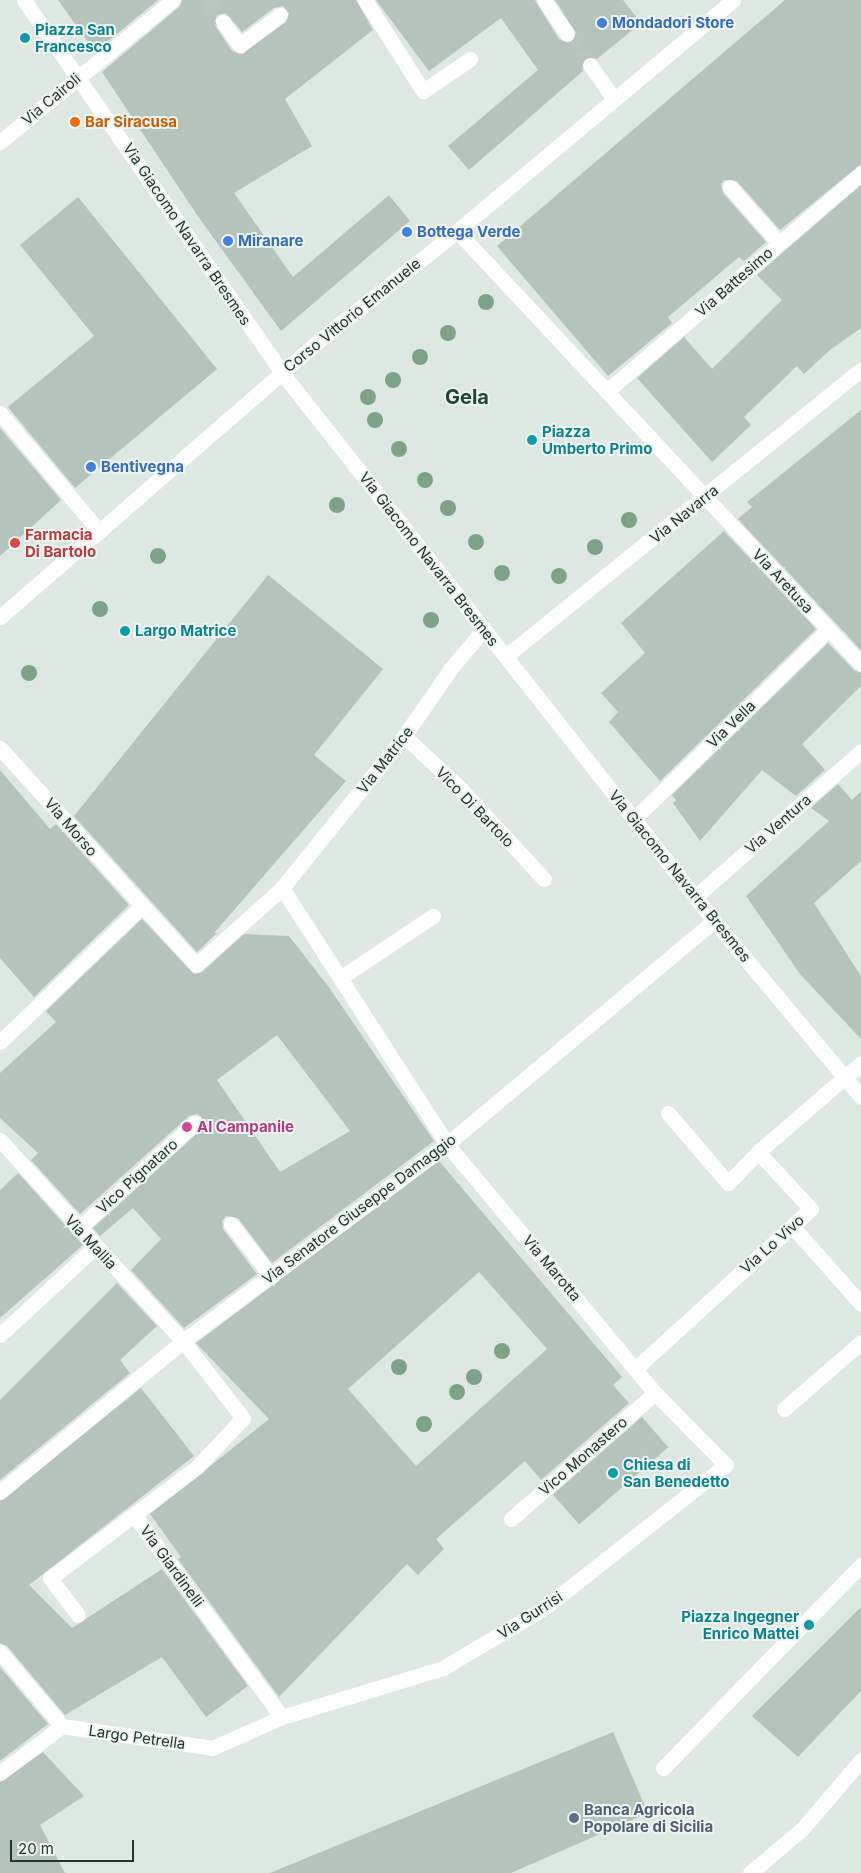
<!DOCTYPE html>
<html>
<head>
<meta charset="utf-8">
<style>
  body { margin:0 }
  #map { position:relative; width:861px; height:1873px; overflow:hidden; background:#dee8e2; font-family:Inter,sans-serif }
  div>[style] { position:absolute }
  .building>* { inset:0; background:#b4c3bb; transform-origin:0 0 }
  .minor-tunnel>* { height:15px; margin-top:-7.5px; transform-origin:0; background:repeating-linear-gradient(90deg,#b8c5be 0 15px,transparent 0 23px) }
  .minor>* { height:15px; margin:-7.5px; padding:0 7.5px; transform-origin:7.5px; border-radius:7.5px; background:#fff }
  .trees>* { width:16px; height:16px; margin:-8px; border-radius:50%; background:#7da387 }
  .dots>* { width:14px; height:14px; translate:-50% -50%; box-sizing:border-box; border:2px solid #eef5f1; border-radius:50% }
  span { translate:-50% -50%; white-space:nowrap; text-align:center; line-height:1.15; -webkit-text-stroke:4px #eef5f1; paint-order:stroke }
  .shop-label { font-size:15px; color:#366cbe; font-weight:700 }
  .left { translate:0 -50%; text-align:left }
  .culture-label { font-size:15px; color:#0d838f; font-weight:700 }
  .right { translate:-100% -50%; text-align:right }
  .street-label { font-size:15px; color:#21372e }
  .food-label { font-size:15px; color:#c56008; font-weight:700 }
  .health-label { font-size:15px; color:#be3a42; font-weight:700 }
  .hotel-label { font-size:15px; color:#b23c85; font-weight:700 }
  .service-label { font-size:15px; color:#4e5e75; font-weight:700 }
  .district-label { font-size:20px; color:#1f4737; font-weight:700 }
  .scale { position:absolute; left:10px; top:1840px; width:124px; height:22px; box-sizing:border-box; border:2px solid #21372e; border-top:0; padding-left:6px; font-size:15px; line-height:18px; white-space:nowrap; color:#21372e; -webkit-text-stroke:4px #eef5f1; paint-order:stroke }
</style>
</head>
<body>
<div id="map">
  <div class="building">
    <div style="clip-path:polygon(58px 0,158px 0,95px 52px)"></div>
    <div style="clip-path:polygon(evenodd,182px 0,356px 0,373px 30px,285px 99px,312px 146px,234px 193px,293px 277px,389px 195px,410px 221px,281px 331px,197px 215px,102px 72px,179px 7px,182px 0,283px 6px,289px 13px,286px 22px,242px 54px,232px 51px,214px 24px,217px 15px,226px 13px,242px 32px,274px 8px,283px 6px)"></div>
    <div style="clip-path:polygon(376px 0,535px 0,559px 39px,567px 43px,575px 39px,576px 33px,555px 0,623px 0,641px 23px,597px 59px,590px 56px,584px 58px,581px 65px,583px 71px,469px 170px,448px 146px,538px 70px,501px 18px,429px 71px)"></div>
    <div style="clip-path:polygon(785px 0,861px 0,861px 164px,780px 230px,737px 181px,724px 180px,721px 184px,723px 193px,766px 242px,744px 261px,739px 257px,668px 317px,672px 323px,608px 376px,497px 246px)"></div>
    <div style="clip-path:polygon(861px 185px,861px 328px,830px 350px,804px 374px,797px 366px,744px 417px,751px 425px,712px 462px,637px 378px,684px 337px,712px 369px,782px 300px,757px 275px)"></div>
    <div style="clip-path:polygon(78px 197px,217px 369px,75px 488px,8px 407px,94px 336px,20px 245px)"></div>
    <div style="clip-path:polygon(861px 410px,861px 650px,738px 519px,752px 507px,747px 502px)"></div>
    <div style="clip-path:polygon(0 428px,61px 500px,0 556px)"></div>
    <div style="clip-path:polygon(724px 531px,816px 629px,660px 781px,609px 722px,618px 712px,601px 693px,645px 653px,621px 623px)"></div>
    <div style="clip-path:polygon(268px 575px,383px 669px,314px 755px,346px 781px,214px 933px,217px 933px,197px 952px,74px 816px)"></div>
    <div style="clip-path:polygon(828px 643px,854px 670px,861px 673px,861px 686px,802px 744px,825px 770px,796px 796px,762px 770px,700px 841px,673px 803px,676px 800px,672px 795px)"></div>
    <div style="clip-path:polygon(0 770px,50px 829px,56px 824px,129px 905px,34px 997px,0 958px)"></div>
    <div style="clip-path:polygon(838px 784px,852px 800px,861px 791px,861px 861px,814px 903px,861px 976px,861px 1039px,800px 974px,746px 896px,829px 821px,811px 808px)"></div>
    <div style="clip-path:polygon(evenodd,142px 919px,194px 974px,202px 972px,244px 934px,289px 936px,328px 986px,434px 1141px,272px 1263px,238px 1218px,226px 1216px,222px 1221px,223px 1229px,257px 1274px,184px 1328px,131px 1270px,161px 1239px,133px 1208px,100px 1236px,93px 1228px,201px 1130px,202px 1117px,197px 1114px,189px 1116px,80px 1214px,31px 1160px,38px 1153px,0 1118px,0 1073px,56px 1022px,46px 1011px,142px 919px,277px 1035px,350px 1131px,280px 1172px,217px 1080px,277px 1035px)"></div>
    <div style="clip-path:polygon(evenodd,439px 1161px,622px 1377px,613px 1385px,629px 1403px,541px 1480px,525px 1461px,436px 1539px,444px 1549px,418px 1575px,407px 1564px,279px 1697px,178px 1559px,181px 1557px,150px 1514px,269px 1419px,196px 1343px,439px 1161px,479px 1272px,547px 1349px,416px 1466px,348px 1389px,479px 1272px)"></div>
    <div style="clip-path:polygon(18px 1173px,83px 1245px,0 1318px,0 1190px)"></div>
    <div style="clip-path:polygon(117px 1283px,157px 1326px,120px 1360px,130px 1373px,0 1480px,0 1400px)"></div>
    <div style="clip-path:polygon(141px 1388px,194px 1456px,29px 1585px,72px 1628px,162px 1569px,248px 1686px,206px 1717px,162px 1657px,65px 1715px,7px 1646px,0 1643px,0 1501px)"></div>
    <div style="left:642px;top:1417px;width:40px;height:118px;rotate:49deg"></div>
    <div style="clip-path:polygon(861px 1607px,861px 1691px,798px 1757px,752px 1716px)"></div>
    <div style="clip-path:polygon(0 1667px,48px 1724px,0 1761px)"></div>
    <div style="clip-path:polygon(613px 1732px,648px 1813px,511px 1873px,270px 1873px)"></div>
    <div style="clip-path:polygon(43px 1752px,84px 1796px,40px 1825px,65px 1873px,0 1873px,0 1782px)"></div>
  </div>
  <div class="minor-tunnel">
    <div style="left:206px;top:0;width:28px;rotate:52deg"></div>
    <div style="left:567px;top:34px;width:39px;rotate:53deg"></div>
  </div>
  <div class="minor">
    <div style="left:24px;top:0;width:454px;rotate:55.3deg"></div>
    <div style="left:282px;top:373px;width:698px;rotate:51.75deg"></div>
    <div style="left:714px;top:921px;width:229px;rotate:50.1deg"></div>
    <div style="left:365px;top:0;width:108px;rotate:57.5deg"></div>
    <div style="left:423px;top:91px;width:57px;rotate:-34.2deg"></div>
    <div style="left:544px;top:0;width:41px;rotate:55.9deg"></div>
    <div style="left:223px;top:22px;width:29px;rotate:54deg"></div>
    <div style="left:240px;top:45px;width:50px;rotate:-36.9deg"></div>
    <div style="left:590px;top:65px;width:42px;rotate:54.8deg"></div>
    <div style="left:0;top:142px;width:224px;rotate:-39.4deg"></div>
    <div style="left:730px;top:187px;width:74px;rotate:48.8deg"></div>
    <div style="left:457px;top:231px;width:592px;rotate:46.98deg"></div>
    <div style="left:607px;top:391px;width:335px;rotate:-40.6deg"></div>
    <div style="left:0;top:413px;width:155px;rotate:50deg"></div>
    <div style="left:0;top:617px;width:431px;rotate:-40.9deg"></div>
    <div style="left:326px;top:335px;width:167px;rotate:-38.4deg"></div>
    <div style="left:457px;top:231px;width:360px;rotate:-39.9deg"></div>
    <div style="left:506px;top:656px;width:456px;rotate:-38.9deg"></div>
    <div style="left:404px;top:736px;width:75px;rotate:42.8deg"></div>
    <div style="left:459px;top:787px;width:125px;rotate:47.3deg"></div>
    <div style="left:0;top:748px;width:292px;rotate:47.9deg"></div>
    <div style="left:196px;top:965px;width:115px;rotate:-41.8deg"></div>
    <div style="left:282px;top:888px;width:195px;rotate:-51.2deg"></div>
    <div style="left:404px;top:736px;width:84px;rotate:-55.2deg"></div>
    <div style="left:452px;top:667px;width:50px;rotate:-49.9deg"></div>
    <div style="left:634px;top:819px;width:271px;rotate:-44.3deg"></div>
    <div style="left:695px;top:897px;width:221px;rotate:-41.3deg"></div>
    <div style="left:340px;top:978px;width:112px;rotate:-33.7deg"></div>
    <div style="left:0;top:1042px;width:195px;rotate:-43.8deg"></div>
    <div style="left:668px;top:1113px;width:92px;rotate:49.4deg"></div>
    <div style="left:728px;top:1183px;width:43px;rotate:-45.9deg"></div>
    <div style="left:0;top:1140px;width:272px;rotate:47.7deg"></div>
    <div style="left:183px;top:1341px;width:98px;rotate:52.1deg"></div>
    <div style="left:243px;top:1418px;width:67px;rotate:133.2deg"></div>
    <div style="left:197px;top:1467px;width:184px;rotate:142.9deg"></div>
    <div style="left:50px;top:1578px;width:46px;rotate:52.9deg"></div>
    <div style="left:231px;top:1224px;width:66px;rotate:52.4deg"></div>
    <div style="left:792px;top:1226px;width:104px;rotate:48.5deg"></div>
    <div style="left:78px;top:1229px;width:158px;rotate:-42.2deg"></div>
    <div style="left:0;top:1335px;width:129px;rotate:-42.8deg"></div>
    <div style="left:636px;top:1368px;width:236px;rotate:-42.3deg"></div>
    <div style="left:811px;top:1209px;width:78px;rotate:-132.9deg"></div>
    <div style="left:758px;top:1152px;width:136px;rotate:-40.8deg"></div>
    <div style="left:784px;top:1409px;width:102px;rotate:-41deg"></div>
    <div style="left:0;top:1492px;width:237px;rotate:-39.5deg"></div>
    <div style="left:183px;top:1341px;width:329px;rotate:-36.7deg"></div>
    <div style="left:447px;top:1144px;width:348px;rotate:-39.9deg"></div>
    <div style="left:134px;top:1515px;width:250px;rotate:53.8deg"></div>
    <div style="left:511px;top:1519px;width:191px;rotate:-41.2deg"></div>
    <div style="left:0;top:1652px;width:97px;rotate:50deg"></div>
    <div style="left:62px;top:1726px;width:152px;rotate:8.3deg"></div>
    <div style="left:212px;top:1748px;width:77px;rotate:-23.9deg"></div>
    <div style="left:282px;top:1717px;width:168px;rotate:-16.9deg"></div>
    <div style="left:443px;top:1668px;width:117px;rotate:-30.7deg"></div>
    <div style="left:544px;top:1608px;width:231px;rotate:-38.2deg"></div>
    <div style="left:726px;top:1465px;width:101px;rotate:-134.6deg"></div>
    <div style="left:655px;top:1393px;width:324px;rotate:-129.9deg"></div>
    <div style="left:447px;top:1144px;width:305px;rotate:-122.8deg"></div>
    <div style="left:663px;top:1768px;width:284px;rotate:-45.7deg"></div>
    <div style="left:0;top:1773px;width:78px;rotate:-37.2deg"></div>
    <div style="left:750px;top:1873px;width:70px;rotate:-40.3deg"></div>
    <div style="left:803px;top:1828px;width:89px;rotate:-49.5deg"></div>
  </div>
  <div class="trees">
    <div style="left:486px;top:302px"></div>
    <div style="left:448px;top:333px"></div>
    <div style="left:420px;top:357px"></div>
    <div style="left:393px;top:380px"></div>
    <div style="left:368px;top:397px"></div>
    <div style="left:375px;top:420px"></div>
    <div style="left:399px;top:449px"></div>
    <div style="left:425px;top:480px"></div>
    <div style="left:337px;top:505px"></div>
    <div style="left:448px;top:508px"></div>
    <div style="left:629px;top:520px"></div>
    <div style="left:476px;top:542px"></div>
    <div style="left:595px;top:547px"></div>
    <div style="left:158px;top:556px"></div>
    <div style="left:502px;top:573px"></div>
    <div style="left:559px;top:576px"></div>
    <div style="left:100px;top:609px"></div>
    <div style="left:431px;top:620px"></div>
    <div style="left:29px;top:673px"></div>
    <div style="left:502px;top:1351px"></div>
    <div style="left:399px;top:1367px"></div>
    <div style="left:474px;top:1377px"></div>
    <div style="left:457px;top:1392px"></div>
    <div style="left:424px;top:1424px"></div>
  </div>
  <div class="dots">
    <div style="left:602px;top:23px;background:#3f7fe0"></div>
    <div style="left:25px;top:38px;background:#0f9aa8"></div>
    <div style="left:75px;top:122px;background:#e8710a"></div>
    <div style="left:407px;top:232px;background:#3f7fe0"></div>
    <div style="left:228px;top:241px;background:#3f7fe0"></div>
    <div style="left:532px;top:440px;background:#0f9aa8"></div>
    <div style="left:91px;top:467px;background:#3f7fe0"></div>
    <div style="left:15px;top:543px;background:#e0444e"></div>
    <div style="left:125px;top:631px;background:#0f9aa8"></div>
    <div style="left:187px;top:1127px;background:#d1479c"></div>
    <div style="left:613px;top:1473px;background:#0f9aa8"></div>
    <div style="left:809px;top:1625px;background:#0f9aa8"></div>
    <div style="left:574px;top:1818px;background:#5c6f8a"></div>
  </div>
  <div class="shop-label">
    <span class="left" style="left:612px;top:23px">Mondadori Store</span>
    <span class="left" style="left:417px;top:232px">Bottega Verde</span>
    <span class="left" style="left:238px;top:241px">Miranare</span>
    <span class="left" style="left:101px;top:467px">Bentivegna</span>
  </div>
  <div class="culture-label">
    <span class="left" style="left:35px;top:38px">Piazza San<br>Francesco</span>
    <span class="left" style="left:542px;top:440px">Piazza<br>Umberto Primo</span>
    <span class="left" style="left:135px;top:631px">Largo Matrice</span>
    <span class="left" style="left:623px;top:1473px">Chiesa di<br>San Benedetto</span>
    <span class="right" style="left:799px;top:1625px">Piazza Ingegner<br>Enrico Mattei</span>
  </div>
  <div class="street-label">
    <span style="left:51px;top:99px;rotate:-40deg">Via Cairoli</span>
    <span style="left:187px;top:234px;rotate:56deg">Via Giacomo Navarra Bresmes</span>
    <span style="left:734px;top:282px;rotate:-41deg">Via Battesimo</span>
    <span style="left:352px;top:315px;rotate:-39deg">Corso Vittorio Emanuele</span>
    <span style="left:684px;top:514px;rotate:-39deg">Via Navarra</span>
    <span style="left:429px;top:559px;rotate:52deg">Via Giacomo Navarra Bresmes</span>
    <span style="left:783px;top:581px;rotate:47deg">Via Aretusa</span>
    <span style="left:731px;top:724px;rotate:-44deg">Via Vella</span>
    <span style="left:385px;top:760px;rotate:-52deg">Via Matrice</span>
    <span style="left:475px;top:807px;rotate:46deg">Vico Di Bartolo</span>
    <span style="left:778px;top:824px;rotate:-41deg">Via Ventura</span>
    <span style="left:71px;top:827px;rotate:49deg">Via Morso</span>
    <span style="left:680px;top:876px;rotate:51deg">Via Giacomo Navarra Bresmes</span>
    <span style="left:137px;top:1176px;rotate:-42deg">Vico Pignataro</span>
    <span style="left:359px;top:1209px;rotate:-37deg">Via Senatore Giuseppe Damaggio</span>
    <span style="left:91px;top:1242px;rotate:47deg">Via Mallia</span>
    <span style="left:772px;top:1244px;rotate:-42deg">Via Lo Vivo</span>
    <span style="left:552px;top:1268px;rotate:50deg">Via Marotta</span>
    <span style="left:583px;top:1456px;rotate:-41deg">Vico Monastero</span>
    <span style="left:172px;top:1566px;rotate:54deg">Via Giardinelli</span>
    <span style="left:530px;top:1615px;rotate:-33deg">Via Gurrisi</span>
    <span style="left:137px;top:1737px;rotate:8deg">Largo Petrella</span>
  </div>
  <div class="food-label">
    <span class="left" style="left:85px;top:122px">Bar Siracusa</span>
  </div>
  <div class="health-label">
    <span class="left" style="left:25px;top:543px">Farmacia<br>Di Bartolo</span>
  </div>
  <div class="hotel-label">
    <span class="left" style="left:197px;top:1127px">Al Campanile</span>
  </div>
  <div class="service-label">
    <span class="left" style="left:584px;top:1818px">Banca Agricola<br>Popolare di Sicilia</span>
  </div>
  <div class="district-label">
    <span style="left:467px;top:397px">Gela</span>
  </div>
  <div class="scale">20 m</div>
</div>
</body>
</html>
